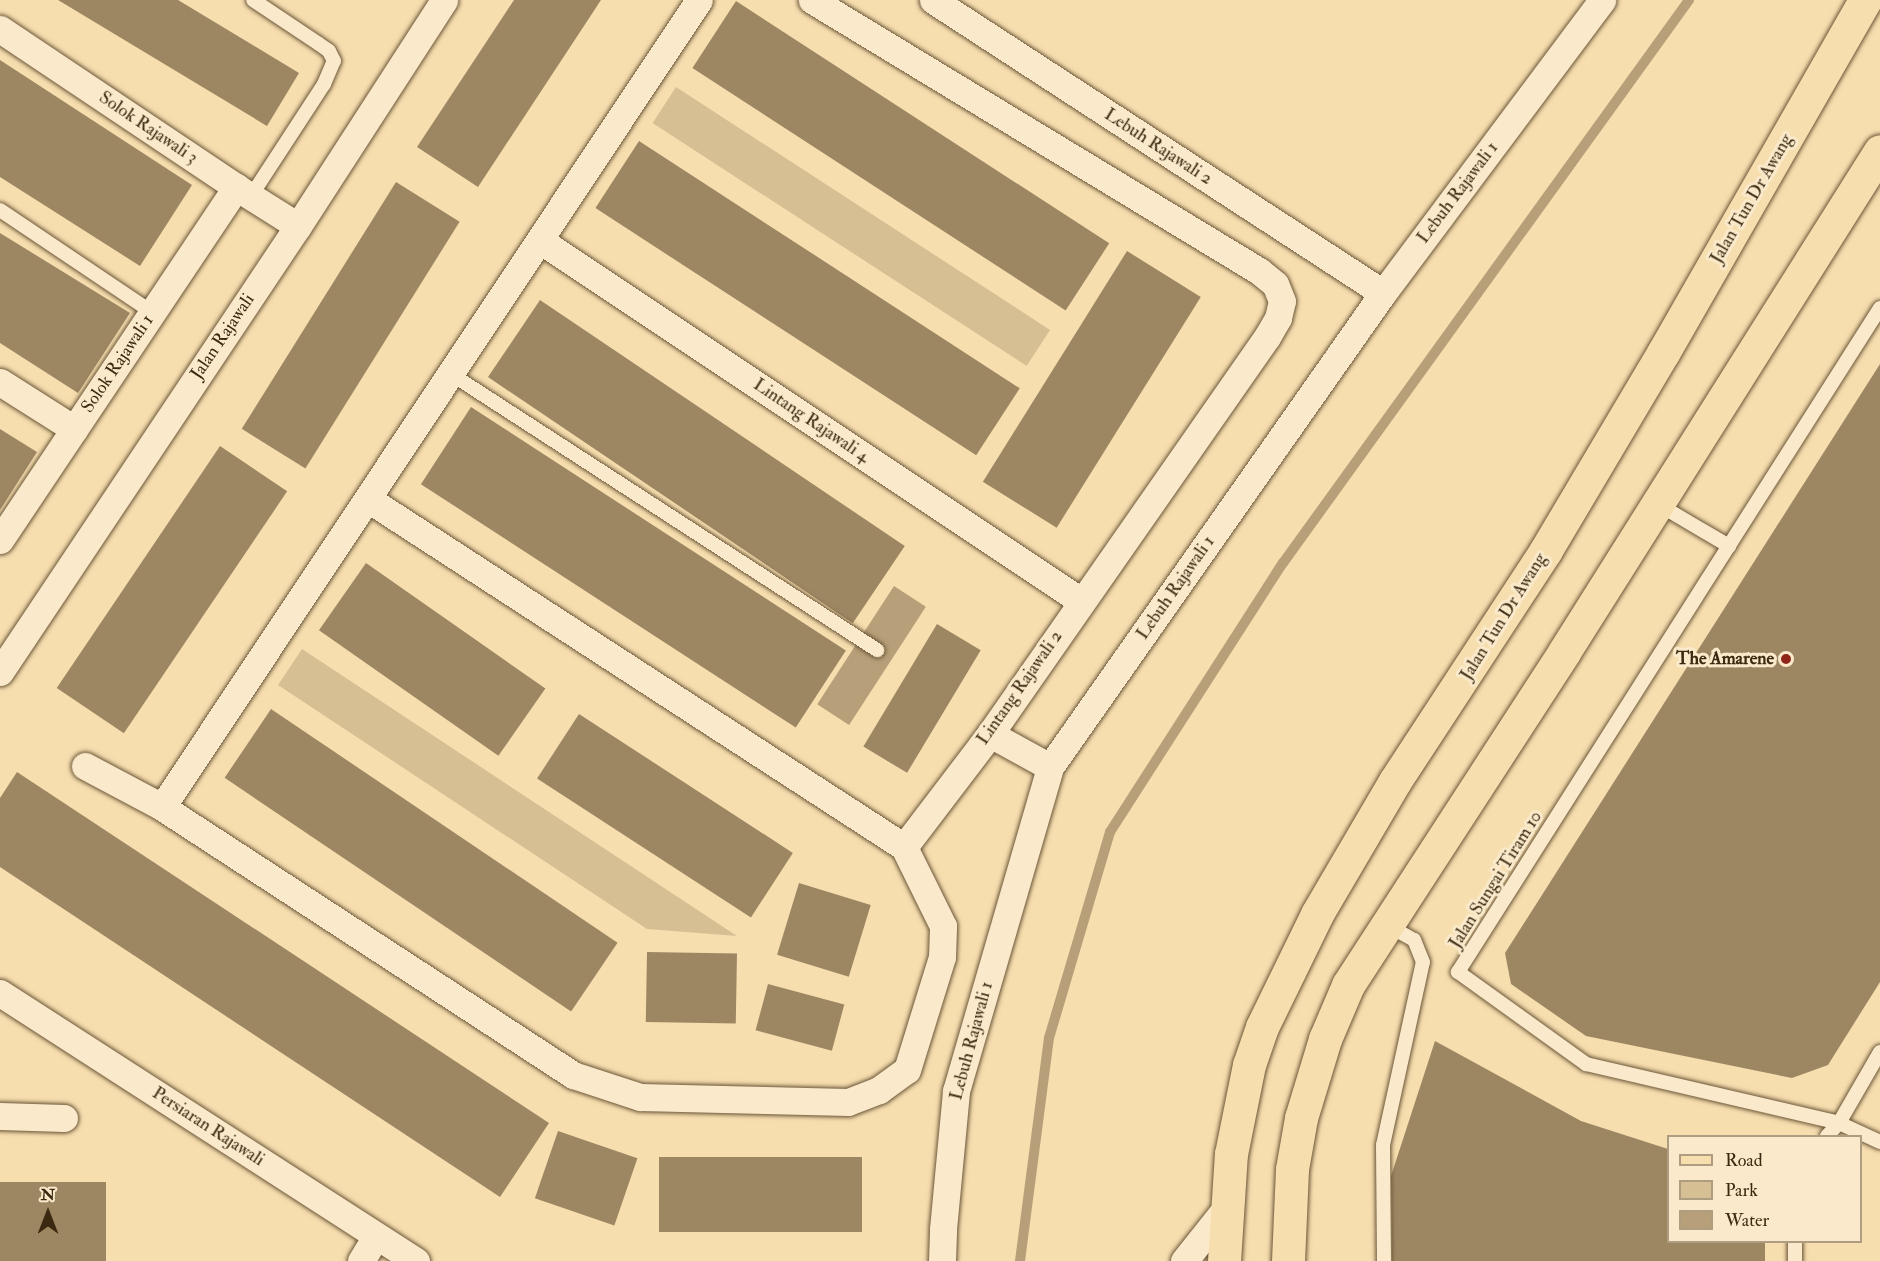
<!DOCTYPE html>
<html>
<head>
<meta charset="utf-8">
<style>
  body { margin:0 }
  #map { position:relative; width:1880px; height:1261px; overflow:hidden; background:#f7deaf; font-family:"IM FELL Double Pica",serif }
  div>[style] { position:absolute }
  .green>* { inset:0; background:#d7bf94; transform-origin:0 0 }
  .water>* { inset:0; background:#b7a079; transform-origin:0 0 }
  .stream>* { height:10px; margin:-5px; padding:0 5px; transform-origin:5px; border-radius:5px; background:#b7a079 }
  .building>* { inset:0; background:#9d8763; transform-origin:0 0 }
  .roads { filter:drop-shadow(0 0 2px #6b5638) drop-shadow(0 0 2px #6b5638) }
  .lane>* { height:14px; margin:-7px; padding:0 7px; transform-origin:7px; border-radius:7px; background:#faeacb }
  .street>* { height:27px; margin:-13.5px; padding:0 13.5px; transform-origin:13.5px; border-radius:13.5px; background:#faeacb }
  .primary>* { height:33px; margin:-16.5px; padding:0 16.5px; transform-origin:16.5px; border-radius:16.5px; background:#f7deaf }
  .dots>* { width:16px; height:16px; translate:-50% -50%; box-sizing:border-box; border:3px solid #faeacb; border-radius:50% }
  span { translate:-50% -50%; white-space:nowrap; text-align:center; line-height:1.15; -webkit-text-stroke:6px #faeacb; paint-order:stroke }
  .street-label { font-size:18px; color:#3c2911 }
  .poi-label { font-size:18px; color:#3c2911; font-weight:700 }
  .right { translate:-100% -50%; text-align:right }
  .legend { position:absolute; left:1667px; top:1135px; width:195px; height:108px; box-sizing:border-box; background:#faeacb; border:2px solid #ae9d81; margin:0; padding:8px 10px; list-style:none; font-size:18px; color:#3c2911 }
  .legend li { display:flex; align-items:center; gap:12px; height:30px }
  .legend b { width:30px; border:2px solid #ae9d81 }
  .north { position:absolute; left:18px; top:1183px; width:60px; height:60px; -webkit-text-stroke:4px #faeacb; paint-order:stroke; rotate:0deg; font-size:16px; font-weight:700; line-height:24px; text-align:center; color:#3c2911 }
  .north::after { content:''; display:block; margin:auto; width:21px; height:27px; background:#3c2911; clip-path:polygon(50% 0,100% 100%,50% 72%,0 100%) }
</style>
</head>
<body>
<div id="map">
  <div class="green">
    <div style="left:676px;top:87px;width:446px;height:43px;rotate:33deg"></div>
    <div style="clip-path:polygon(302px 649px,737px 936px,647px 929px,278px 685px)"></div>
  </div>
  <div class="water">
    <div style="left:894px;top:586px;width:38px;height:141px;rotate:33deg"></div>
  </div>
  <div class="stream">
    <div style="left:1020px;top:1261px;width:225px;rotate:-82.6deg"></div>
    <div style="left:1049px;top:1038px;width:215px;rotate:-73.5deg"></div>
    <div style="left:1110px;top:832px;width:320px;rotate:-57.3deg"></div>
    <div style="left:1283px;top:563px;width:694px;rotate:-54.2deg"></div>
  </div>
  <div class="building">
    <div style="clip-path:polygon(58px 0,178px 0,299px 73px,267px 126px)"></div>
    <div style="clip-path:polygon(514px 0,601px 0,478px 187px,417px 147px)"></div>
    <div style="left:736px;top:1px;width:445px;height:80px;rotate:33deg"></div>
    <div style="clip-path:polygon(0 60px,192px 185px,140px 266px,0 177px)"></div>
    <div style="left:639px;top:141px;width:454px;height:80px;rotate:33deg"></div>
    <div style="left:396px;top:182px;width:75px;height:291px;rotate:32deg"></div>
    <div style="clip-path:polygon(0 233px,130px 313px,78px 393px,0 343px)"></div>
    <div style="left:1127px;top:251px;width:87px;height:272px;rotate:32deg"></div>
    <div style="left:540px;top:300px;width:440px;height:93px;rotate:34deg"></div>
    <div style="clip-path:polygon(1880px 364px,1880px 982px,1828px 1065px,1792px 1078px,1586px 1036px,1511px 984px,1505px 953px)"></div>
    <div style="left:471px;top:407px;width:447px;height:92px;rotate:33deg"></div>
    <div style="clip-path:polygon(0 429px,37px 452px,0 510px)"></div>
    <div style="left:220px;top:446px;width:81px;height:292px;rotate:34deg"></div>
    <div style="left:366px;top:563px;width:219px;height:82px;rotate:35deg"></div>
    <div style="left:937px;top:624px;width:51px;height:143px;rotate:31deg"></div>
    <div style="left:271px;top:709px;width:418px;height:83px;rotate:34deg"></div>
    <div style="left:579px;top:714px;width:255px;height:77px;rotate:33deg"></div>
    <div style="clip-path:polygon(17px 772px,549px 1123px,500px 1197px,0 867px,0 798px)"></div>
    <div style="left:799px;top:883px;width:75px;height:75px;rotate:17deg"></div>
    <div style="left:647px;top:952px;width:90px;height:70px;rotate:1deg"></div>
    <div style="left:768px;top:984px;width:79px;height:48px;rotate:15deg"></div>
    <div style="clip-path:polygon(1435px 1041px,1581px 1121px,1668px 1149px,1668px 1242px,1765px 1242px,1765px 1261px,1392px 1261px,1391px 1176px)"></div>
    <div style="left:558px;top:1131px;width:84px;height:71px;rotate:19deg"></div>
    <div style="left:659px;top:1157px;width:203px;height:75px"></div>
    <div style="left:0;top:1182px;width:106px;height:79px"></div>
  </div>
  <div class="roads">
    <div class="lane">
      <div style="left:251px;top:196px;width:134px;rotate:-56.9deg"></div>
      <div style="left:324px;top:84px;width:25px;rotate:-67deg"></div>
      <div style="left:334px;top:61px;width:11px;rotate:-117deg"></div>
      <div style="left:329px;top:51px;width:12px;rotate:-145deg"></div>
      <div style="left:319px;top:44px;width:79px;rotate:-146.3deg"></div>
      <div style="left:0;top:210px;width:183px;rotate:33.9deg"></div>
      <div style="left:1880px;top:308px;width:787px;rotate:122.44deg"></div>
      <div style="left:1458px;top:972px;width:158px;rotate:35.7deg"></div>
      <div style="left:1586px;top:1064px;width:260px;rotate:13.1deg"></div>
      <div style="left:1839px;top:1123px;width:45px;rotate:24.9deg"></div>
      <div style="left:451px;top:374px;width:508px;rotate:32.94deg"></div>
      <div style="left:1656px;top:503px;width:85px;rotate:30.5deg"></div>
      <div style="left:1827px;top:1136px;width:18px;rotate:-47deg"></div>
      <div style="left:1839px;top:1123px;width:82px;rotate:-60deg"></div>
      <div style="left:1384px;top:1261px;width:116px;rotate:-90.5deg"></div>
      <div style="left:1383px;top:1145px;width:187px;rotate:-77.7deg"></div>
      <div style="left:1423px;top:962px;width:24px;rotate:-112deg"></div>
      <div style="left:1414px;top:940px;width:31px;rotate:-151deg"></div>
      <div style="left:1795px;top:1261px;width:19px;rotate:-90deg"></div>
    </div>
    <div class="street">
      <div style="left:933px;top:0;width:537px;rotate:33.07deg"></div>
      <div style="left:0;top:29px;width:284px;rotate:33.8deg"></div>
      <div style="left:236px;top:187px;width:73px;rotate:32.2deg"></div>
      <div style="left:541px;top:241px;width:649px;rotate:33.69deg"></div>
      <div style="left:0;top:382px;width:88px;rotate:32.4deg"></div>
      <div style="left:368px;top:499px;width:639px;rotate:32.99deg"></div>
      <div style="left:0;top:540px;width:425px;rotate:-56.2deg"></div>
      <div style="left:0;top:672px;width:536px;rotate:-56.25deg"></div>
      <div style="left:298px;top:226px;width:269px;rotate:-57.1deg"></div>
      <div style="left:990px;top:734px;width:68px;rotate:28.8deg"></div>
      <div style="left:85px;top:766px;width:87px;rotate:28deg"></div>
      <div style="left:162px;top:807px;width:491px;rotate:33.1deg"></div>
      <div style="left:573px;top:1075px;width:71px;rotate:18.2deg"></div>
      <div style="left:640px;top:1097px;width:208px;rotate:1.4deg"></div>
      <div style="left:848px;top:1102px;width:33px;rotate:-21deg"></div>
      <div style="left:879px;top:1090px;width:34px;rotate:-36deg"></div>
      <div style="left:907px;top:1070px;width:118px;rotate:-72.8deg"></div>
      <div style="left:942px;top:957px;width:31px;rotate:-88deg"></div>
      <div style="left:943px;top:926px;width:88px;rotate:-116.3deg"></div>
      <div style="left:904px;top:847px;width:142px;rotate:-52.7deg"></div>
      <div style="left:990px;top:734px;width:484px;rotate:-55.1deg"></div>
      <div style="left:1267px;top:337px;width:22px;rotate:-60deg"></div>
      <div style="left:1278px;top:318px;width:17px;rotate:-77deg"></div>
      <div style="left:1282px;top:301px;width:18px;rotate:-112deg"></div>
      <div style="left:1275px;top:284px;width:21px;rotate:-141deg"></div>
      <div style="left:1259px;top:271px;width:523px;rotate:-148.77deg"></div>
      <div style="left:162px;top:807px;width:969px;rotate:-56.36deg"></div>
      <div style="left:0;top:993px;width:495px;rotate:32.8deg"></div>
      <div style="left:0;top:1116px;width:64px;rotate:1.8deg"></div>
      <div style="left:361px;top:1261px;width:29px;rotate:-59deg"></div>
      <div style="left:942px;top:1261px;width:32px;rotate:-88deg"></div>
      <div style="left:943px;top:1229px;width:139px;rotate:-84.6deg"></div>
      <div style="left:956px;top:1091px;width:337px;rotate:-73.8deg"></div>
      <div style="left:1050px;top:767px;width:579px;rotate:-54.91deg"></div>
      <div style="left:1383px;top:293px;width:366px;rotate:-53.2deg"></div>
      <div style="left:1184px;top:1261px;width:69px;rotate:-51.5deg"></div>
    </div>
    <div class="primary">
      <div style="left:1224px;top:1261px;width:107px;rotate:-86.3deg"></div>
      <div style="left:1231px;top:1154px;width:91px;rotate:-78.6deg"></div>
      <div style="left:1249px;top:1065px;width:40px;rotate:-71.1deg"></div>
      <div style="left:1262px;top:1027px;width:126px;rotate:-64deg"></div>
      <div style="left:1317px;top:914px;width:154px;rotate:-59.6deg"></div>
      <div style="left:1395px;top:781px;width:276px;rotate:-56.8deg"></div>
      <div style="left:1546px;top:550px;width:229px;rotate:-59.3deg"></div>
      <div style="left:1663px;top:353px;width:407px;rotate:-60.2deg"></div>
      <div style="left:1288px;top:1261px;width:92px;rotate:-87.5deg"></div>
      <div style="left:1292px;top:1169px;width:52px;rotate:-80deg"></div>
      <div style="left:1301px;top:1118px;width:83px;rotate:-73.1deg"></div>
      <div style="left:1325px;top:1039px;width:59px;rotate:-66.9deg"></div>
      <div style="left:1348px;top:985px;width:397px;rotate:-57deg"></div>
      <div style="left:1564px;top:652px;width:592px;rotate:-57.76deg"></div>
    </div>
  </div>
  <div class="dots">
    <div style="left:1786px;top:659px;background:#8f2418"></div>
  </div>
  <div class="street-label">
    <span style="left:148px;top:128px;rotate:34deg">Solok Rajawali 3</span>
    <span style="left:1158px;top:147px;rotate:33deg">Lebuh Rajawali 2</span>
    <span style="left:1458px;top:193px;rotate:-53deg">Lebuh Rajawali 1</span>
    <span style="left:1752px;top:199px;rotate:-60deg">Jalan Tun Dr Awang</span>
    <span style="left:223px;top:337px;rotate:-56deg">Jalan Rajawali</span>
    <span style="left:118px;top:364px;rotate:-56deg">Solok Rajawali 1</span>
    <span style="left:811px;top:421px;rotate:34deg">Lintang Rajawali 4</span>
    <span style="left:1176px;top:588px;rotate:-55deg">Lebuh Rajawali 1</span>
    <span style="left:1504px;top:617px;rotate:-58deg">Jalan Tun Dr Awang</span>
    <span style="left:1020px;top:688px;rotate:-55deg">Lintang Rajawali 2</span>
    <span style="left:1496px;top:880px;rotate:-58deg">Jalan Sungai Tiram 10</span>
    <span style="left:972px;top:1041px;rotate:-75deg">Lebuh Rajawali 1</span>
    <span style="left:208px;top:1127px;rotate:33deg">Persiaran Rajawali</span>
  </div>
  <div class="poi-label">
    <span class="right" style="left:1774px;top:659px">The Amarene</span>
  </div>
  <ul class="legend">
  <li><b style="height:8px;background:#f7deaf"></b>Road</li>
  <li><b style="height:16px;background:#d7bf94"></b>Park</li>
  <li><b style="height:16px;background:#b7a079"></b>Water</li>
  </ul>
  <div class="north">N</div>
</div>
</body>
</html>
